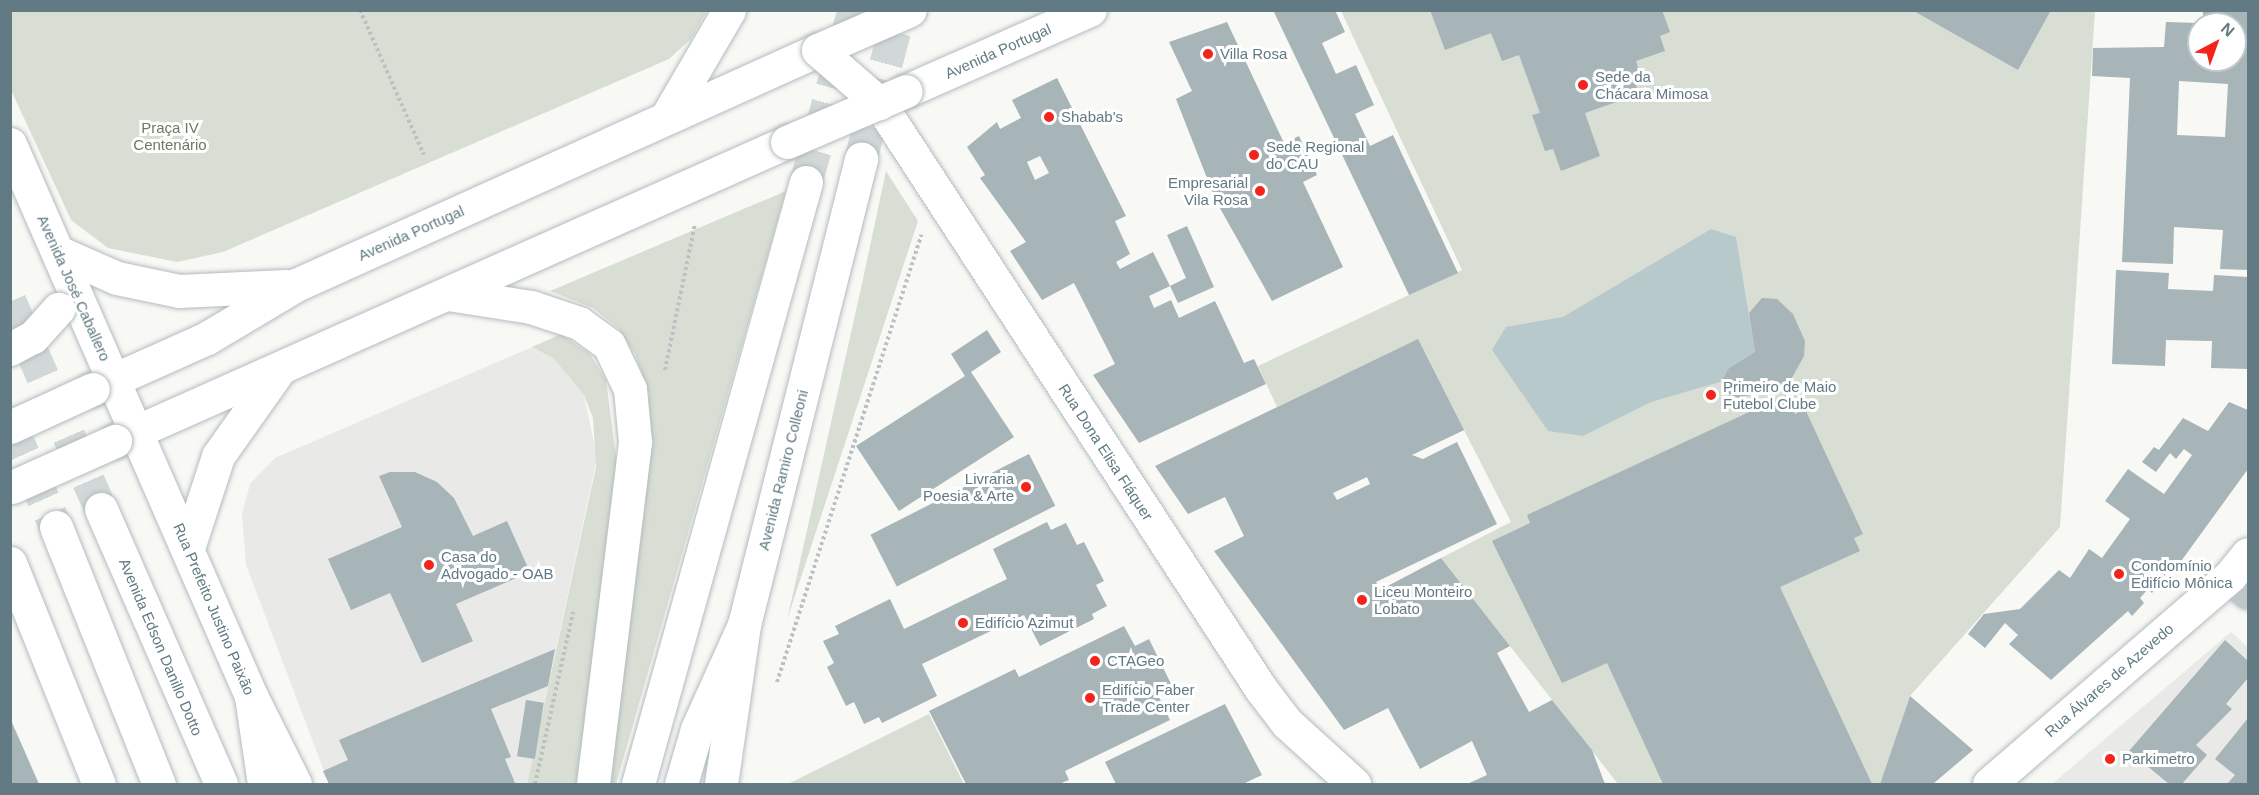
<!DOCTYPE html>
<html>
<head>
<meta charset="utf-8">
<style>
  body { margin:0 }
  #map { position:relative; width:2259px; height:795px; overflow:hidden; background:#f8f8f5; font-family:Arial,sans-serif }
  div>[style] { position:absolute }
  .built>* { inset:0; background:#e9e9e8 }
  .green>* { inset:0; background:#d9ded4 }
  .water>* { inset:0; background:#b7c9cb }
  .building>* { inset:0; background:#a7b4b8; transform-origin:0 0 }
  .primary-tunnel>* { height:33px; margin-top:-16.5px; transform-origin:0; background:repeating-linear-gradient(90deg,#d2d8d8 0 33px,transparent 0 49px) }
  .highway-tunnel>* { height:33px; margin-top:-16.5px; transform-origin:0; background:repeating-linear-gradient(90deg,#d2d8d8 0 33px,transparent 0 49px) }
  .path>* { height:4px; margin-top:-2px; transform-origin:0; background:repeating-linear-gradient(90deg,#bbc0c2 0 3px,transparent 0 6px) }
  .roads { filter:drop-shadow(0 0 2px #b3bcbf) drop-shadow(0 0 2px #b3bcbf) }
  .street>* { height:33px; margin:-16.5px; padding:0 16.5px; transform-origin:16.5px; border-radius:16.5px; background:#bec6c8 }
  .secondary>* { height:33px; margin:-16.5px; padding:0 16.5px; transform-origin:16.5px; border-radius:16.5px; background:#fff }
  .primary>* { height:33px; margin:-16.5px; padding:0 16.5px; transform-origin:16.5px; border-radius:16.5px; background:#fff }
  .highway>* { height:33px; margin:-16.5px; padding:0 16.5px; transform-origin:16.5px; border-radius:16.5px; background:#fff }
  .bridges { filter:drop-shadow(0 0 2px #b2babd) drop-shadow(0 0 2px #b2babd) }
  .primary-bridge>* { height:33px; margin:-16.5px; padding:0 16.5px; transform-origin:16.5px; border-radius:16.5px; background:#fff }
  .dots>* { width:16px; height:16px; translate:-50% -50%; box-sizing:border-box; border:3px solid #fff; border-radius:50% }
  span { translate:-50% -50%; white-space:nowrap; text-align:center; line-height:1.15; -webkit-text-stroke:6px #fff; paint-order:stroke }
  .street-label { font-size:15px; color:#617a83 }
  .poi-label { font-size:15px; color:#617a83 }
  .left { translate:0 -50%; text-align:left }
  .right { translate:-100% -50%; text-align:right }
  .park-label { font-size:15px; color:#6a7a60 }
  .frame { position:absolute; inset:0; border:12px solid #617a83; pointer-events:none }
  .north { position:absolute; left:2187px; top:12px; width:60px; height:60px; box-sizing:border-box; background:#fff; border:2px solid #c0cacd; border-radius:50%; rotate:41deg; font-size:16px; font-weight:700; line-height:24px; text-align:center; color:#617a83 }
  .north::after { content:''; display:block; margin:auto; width:21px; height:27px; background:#f2241c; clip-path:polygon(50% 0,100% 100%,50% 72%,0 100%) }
</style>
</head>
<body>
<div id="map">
  <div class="built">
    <div style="clip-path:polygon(532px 347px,554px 359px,584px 395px,597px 458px,527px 784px,329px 784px,246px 565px,242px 514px,250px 484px,275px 458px)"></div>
    <div style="clip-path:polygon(2231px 632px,2248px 647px,2248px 784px,2052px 784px)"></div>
  </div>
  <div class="green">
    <div style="clip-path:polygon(10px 11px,11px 10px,707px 11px,691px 39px,669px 59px,223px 252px,177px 262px,108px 248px,71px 220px,11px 90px)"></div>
    <div style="clip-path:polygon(1341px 11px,2095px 11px,2060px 527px,1910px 696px,1880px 784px,1618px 784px,1441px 558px,1511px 522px,1464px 430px,1386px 467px,1341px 376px,1277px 407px,1258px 366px,1462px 270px)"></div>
    <div style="clip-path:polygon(886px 171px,918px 221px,787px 620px,863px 279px)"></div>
    <div style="clip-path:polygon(786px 191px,616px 784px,605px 784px,649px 395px,635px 354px,618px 328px,593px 308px,550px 291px)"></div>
    <div style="clip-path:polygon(561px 334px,590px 354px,606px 380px,618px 473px,580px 784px,527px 784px,596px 467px,593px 418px,584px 395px,554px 359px,532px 347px)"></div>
    <div style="clip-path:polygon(929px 714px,964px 784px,788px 784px)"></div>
  </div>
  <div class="water">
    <div style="clip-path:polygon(1711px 229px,1736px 237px,1755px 352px,1729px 368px,1723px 381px,1651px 402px,1583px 436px,1548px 431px,1492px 350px,1506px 327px,1563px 317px)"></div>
  </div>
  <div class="building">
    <div style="clip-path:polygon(1273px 10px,1335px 10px,1345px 32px,1322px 43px,1336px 74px,1356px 65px,1374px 105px,1355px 114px,1370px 146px,1393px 135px,1458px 273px,1409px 295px)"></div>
    <div style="clip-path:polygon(1430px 10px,1662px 10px,1670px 32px,1660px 36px,1665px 51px,1636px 61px,1640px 74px,1633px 76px,1639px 94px,1585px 113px,1600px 156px,1561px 171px,1553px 149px,1545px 151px,1532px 115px,1540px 113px,1519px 55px,1502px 61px,1491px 33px,1445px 50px)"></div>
    <div style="clip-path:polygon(1912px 10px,2051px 10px,2018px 70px)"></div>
    <div style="clip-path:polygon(evenodd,2203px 10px,2248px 10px,2248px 270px,2220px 269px,2223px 230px,2174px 227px,2173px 264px,2122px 262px,2130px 78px,2092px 76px,2093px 48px,2164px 47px,2166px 22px,2199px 23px,2199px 60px,2235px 60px,2235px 24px,2203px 24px,2203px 10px,2179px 81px,2228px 84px,2225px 137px,2177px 135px,2179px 81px)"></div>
    <div style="clip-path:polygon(1227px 22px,1284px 143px,1299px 136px,1317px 175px,1303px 182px,1343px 267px,1272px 301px,1216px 201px,1176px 99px,1192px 91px,1169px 42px)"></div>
    <div style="clip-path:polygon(evenodd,1057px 78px,1126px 216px,1115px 221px,1130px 254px,1116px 262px,1120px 269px,1153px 252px,1170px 286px,1149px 296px,1154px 308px,1171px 300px,1179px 318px,1215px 301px,1244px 363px,1254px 359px,1266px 384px,1139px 443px,1093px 375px,1115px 364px,1074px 283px,1042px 300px,1010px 251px,1026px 242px,980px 178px,985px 175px,967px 147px,997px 122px,1000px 129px,1021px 118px,1012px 100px,1057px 78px,1040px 156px,1049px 173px,1035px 180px,1027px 162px,1040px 156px)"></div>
    <div style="clip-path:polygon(1187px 226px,1214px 287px,1178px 303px,1170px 286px,1186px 278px,1167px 235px)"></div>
    <div style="clip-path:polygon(2116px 270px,2169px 273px,2168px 289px,2213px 291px,2214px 275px,2248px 277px,2248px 369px,2211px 368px,2212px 341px,2166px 340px,2165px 366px,2112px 364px)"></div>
    <div style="clip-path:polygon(1762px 298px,1777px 299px,1793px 314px,1805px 341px,1804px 356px,1788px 385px,1739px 398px,1727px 393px,1723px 379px,1729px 368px,1755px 352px,1749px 313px)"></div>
    <div style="clip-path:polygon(987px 330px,1001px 352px,971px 372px,1014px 437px,899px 511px,856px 446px,965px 376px,951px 354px)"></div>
    <div style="clip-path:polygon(evenodd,1418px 339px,1464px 430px,1412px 455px,1423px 459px,1457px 442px,1497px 524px,1376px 582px,1380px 590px,1441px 558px,1510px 646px,1497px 653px,1529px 712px,1552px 700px,1592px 750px,1605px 784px,1467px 784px,1487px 775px,1472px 741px,1420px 769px,1388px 708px,1344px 730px,1214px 551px,1244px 536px,1225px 497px,1188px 514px,1155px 466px,1418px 339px,1367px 477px,1370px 484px,1337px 500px,1333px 493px,1367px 477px)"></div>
    <div style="clip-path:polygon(1786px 395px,1795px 414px,1805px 409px,1863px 534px,1854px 538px,1860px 551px,1780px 587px,1872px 784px,1663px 784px,1607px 663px,1562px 683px,1492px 541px,1530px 523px,1527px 515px)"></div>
    <div style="clip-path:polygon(2229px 402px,2248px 410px,2248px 469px,2179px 564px,2175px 561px,2152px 593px,2148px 589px,2140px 598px,2144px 603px,2132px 616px,2128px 611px,2051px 680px,2009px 644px,2018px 635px,2005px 623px,1985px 648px,1968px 634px,1984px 614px,2020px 609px,2059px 570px,2070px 578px,2089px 549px,2102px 558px,2130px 519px,2105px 501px,2128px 469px,2164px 494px,2192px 455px,2184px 449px,2176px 459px,2170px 453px,2156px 472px,2142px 462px,2154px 447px,2159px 450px,2183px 418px,2208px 431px)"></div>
    <div style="left:1029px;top:454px;width:58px;height:178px;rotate:63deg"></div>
    <div style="clip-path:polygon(390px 472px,415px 472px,437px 482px,454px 498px,473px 536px,507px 521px,530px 572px,456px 604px,473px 641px,422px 663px,390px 593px,351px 610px,328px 559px,402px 527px,379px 476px)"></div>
    <div style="clip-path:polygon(1047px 522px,1051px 530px,1066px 523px,1077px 545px,1084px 542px,1104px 581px,1096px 585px,1107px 606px,1092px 614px,1094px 619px,1040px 646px,1024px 615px,922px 664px,937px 696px,882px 723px,879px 717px,864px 724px,854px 702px,846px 706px,827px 667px,834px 663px,823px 641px,839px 634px,835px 626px,890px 599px,904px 629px,1007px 579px,993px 549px)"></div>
    <div style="clip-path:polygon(1124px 626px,1135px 646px,1149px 639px,1173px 688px,1158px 695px,1170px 720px,1065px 771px,1069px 780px,1059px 784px,966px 784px,929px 711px,1015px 669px,1019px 677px)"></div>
    <div style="clip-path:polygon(2225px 640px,2248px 661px,2248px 678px,2226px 704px,2232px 709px,2196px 745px,2207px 755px,2182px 784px,2169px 784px,2129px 751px)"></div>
    <div style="clip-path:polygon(555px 649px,548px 686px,491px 709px,511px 757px,505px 759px,515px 783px,329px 784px,323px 771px,348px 760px,339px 740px)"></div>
    <div style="clip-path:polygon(1910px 696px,1973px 750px,1933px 784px,1880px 784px)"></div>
    <div style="left:526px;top:700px;width:18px;height:57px;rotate:9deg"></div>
    <div style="clip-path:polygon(1225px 704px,1262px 775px,1243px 784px,1116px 784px,1105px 762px)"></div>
    <div style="clip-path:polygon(10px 718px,39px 784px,10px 784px)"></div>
    <div style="clip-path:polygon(2248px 718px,2248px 784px,2227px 784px,2235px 775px,2215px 759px)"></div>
  </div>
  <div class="primary-tunnel">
    <div style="left:861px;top:158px;width:153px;rotate:-75.2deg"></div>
    <div style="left:806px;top:182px;width:179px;rotate:-74.4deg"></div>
  </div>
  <div class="highway-tunnel">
    <div style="left:10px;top:301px;width:227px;rotate:66.4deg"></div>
    <div style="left:10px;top:424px;width:113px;rotate:65.9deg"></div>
  </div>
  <div class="path">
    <div style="left:360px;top:10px;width:158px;rotate:66.2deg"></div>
    <div style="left:665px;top:370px;width:149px;rotate:-78.4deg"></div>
    <div style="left:777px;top:682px;width:470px;rotate:-72.1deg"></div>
    <div style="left:535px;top:784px;width:176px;rotate:-77.5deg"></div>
  </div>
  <div class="roads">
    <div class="street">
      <div style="left:2230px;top:576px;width:24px;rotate:42deg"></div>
    </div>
    <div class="secondary">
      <div style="left:879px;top:103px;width:700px;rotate:56.9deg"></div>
      <div style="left:1261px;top:689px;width:43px;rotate:52.6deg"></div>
      <div style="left:1287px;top:723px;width:91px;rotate:42.3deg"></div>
      <div style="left:1989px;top:784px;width:318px;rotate:-40.8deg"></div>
      <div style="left:2230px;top:576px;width:28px;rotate:-51deg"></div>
    </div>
    <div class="primary">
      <div style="left:906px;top:91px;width:201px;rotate:-23.8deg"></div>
      <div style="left:666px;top:118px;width:125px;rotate:-59.7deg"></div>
      <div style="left:10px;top:144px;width:602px;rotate:66.41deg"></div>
      <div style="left:251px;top:696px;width:98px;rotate:63.4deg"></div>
      <div style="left:58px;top:252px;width:64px;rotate:23.8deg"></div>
      <div style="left:117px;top:278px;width:63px;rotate:11.8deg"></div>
      <div style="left:179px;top:291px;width:107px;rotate:-2.7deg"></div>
      <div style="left:448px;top:294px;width:84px;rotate:8.9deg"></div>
      <div style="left:531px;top:307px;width:51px;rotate:18.4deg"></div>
      <div style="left:579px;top:323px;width:37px;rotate:36deg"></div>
      <div style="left:609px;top:345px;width:49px;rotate:64.5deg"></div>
      <div style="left:630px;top:389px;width:53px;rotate:84.6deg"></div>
      <div style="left:635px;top:442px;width:345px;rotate:97deg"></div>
      <div style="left:93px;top:389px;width:125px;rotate:-24.1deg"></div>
      <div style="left:207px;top:338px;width:104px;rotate:-30.8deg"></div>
      <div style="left:296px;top:285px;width:572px;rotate:-24.24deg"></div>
      <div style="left:115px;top:441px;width:736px;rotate:-23.99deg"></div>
      <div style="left:188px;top:548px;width:97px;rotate:-71.9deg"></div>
      <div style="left:218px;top:456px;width:105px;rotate:-54.7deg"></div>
      <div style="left:10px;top:563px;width:238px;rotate:68.1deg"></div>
      <div style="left:638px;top:784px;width:625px;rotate:-74.41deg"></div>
      <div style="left:721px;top:784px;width:161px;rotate:-81.8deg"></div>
      <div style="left:744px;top:625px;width:481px;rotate:-75.9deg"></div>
    </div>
    <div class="highway">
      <div style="left:101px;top:509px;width:300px;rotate:66.4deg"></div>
      <div style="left:56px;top:527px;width:277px;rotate:68.2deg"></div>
      <div style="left:251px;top:696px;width:89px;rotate:81.6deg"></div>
      <div style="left:681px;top:784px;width:57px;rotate:-73.8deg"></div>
      <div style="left:697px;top:729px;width:114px;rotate:-65.7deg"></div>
    </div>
  </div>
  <div class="bridges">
    <div class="primary-bridge">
      <div style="left:818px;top:50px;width:100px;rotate:-23.5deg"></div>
      <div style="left:818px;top:50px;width:81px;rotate:41deg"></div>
      <div style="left:787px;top:142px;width:129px;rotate:-23.2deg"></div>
      <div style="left:10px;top:349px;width:26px;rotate:-28deg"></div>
      <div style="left:33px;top:337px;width:38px;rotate:-48deg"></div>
      <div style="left:10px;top:427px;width:91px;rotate:-24.6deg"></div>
      <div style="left:12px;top:487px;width:113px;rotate:-24.1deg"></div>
    </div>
  </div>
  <div class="dots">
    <div style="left:1208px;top:54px;background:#f2241c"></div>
    <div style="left:1583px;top:85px;background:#f2241c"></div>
    <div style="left:1049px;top:117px;background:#f2241c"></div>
    <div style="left:1254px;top:155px;background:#f2241c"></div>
    <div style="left:1260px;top:191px;background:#f2241c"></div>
    <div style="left:1711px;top:395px;background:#f2241c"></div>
    <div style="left:1026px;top:487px;background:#f2241c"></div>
    <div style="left:429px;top:565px;background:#f2241c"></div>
    <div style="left:2119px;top:574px;background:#f2241c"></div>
    <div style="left:1362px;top:600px;background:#f2241c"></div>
    <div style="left:963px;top:623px;background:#f2241c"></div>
    <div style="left:1095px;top:661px;background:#f2241c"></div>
    <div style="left:1090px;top:698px;background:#f2241c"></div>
    <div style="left:2110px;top:759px;background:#f2241c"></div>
  </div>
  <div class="street-label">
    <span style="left:998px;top:51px;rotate:-24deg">Avenida Portugal</span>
    <span style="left:411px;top:233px;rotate:-24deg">Avenida Portugal</span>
    <span style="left:74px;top:288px;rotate:66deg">Avenida José Caballero</span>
    <span style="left:1106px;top:452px;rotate:57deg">Rua Dona Elisa Fláquer</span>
    <span style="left:783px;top:470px;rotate:-76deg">Avenida Ramiro Colleoni</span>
    <span style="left:214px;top:609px;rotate:67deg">Rua Prefeito Justino Paixão</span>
    <span style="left:161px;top:647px;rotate:67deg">Avenida Edson Danillo Dotto</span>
    <span style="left:2109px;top:680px;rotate:-41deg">Rua Álvares de Azevedo</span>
  </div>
  <div class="poi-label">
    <span class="left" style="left:1220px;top:54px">Villa Rosa</span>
    <span class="left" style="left:1595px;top:85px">Sede da<br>Chácara Mimosa</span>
    <span class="left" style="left:1061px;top:117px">Shabab's</span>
    <span class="left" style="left:1266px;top:155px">Sede Regional<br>do CAU</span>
    <span class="right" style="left:1248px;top:191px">Empresarial<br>Vila Rosa</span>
    <span class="left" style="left:1723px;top:395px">Primeiro de Maio<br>Futebol Clube</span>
    <span class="right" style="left:1014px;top:487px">Livraria<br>Poesia &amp; Arte</span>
    <span class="left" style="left:441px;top:565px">Casa do<br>Advogado - OAB</span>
    <span class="left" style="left:2131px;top:574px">Condomínio<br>Edifício Mônica</span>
    <span class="left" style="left:1374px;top:600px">Liceu Monteiro<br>Lobato</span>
    <span class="left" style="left:975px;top:623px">Edifício Azimut</span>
    <span class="left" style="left:1107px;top:661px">CTAGeo</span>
    <span class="left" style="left:1102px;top:698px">Edifício Faber<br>Trade Center</span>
    <span class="left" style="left:2122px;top:759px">Parkimetro</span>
  </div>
  <div class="park-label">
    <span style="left:170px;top:136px">Praça IV<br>Centenário</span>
  </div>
  <div class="frame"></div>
  <div class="north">N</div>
</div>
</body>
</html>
